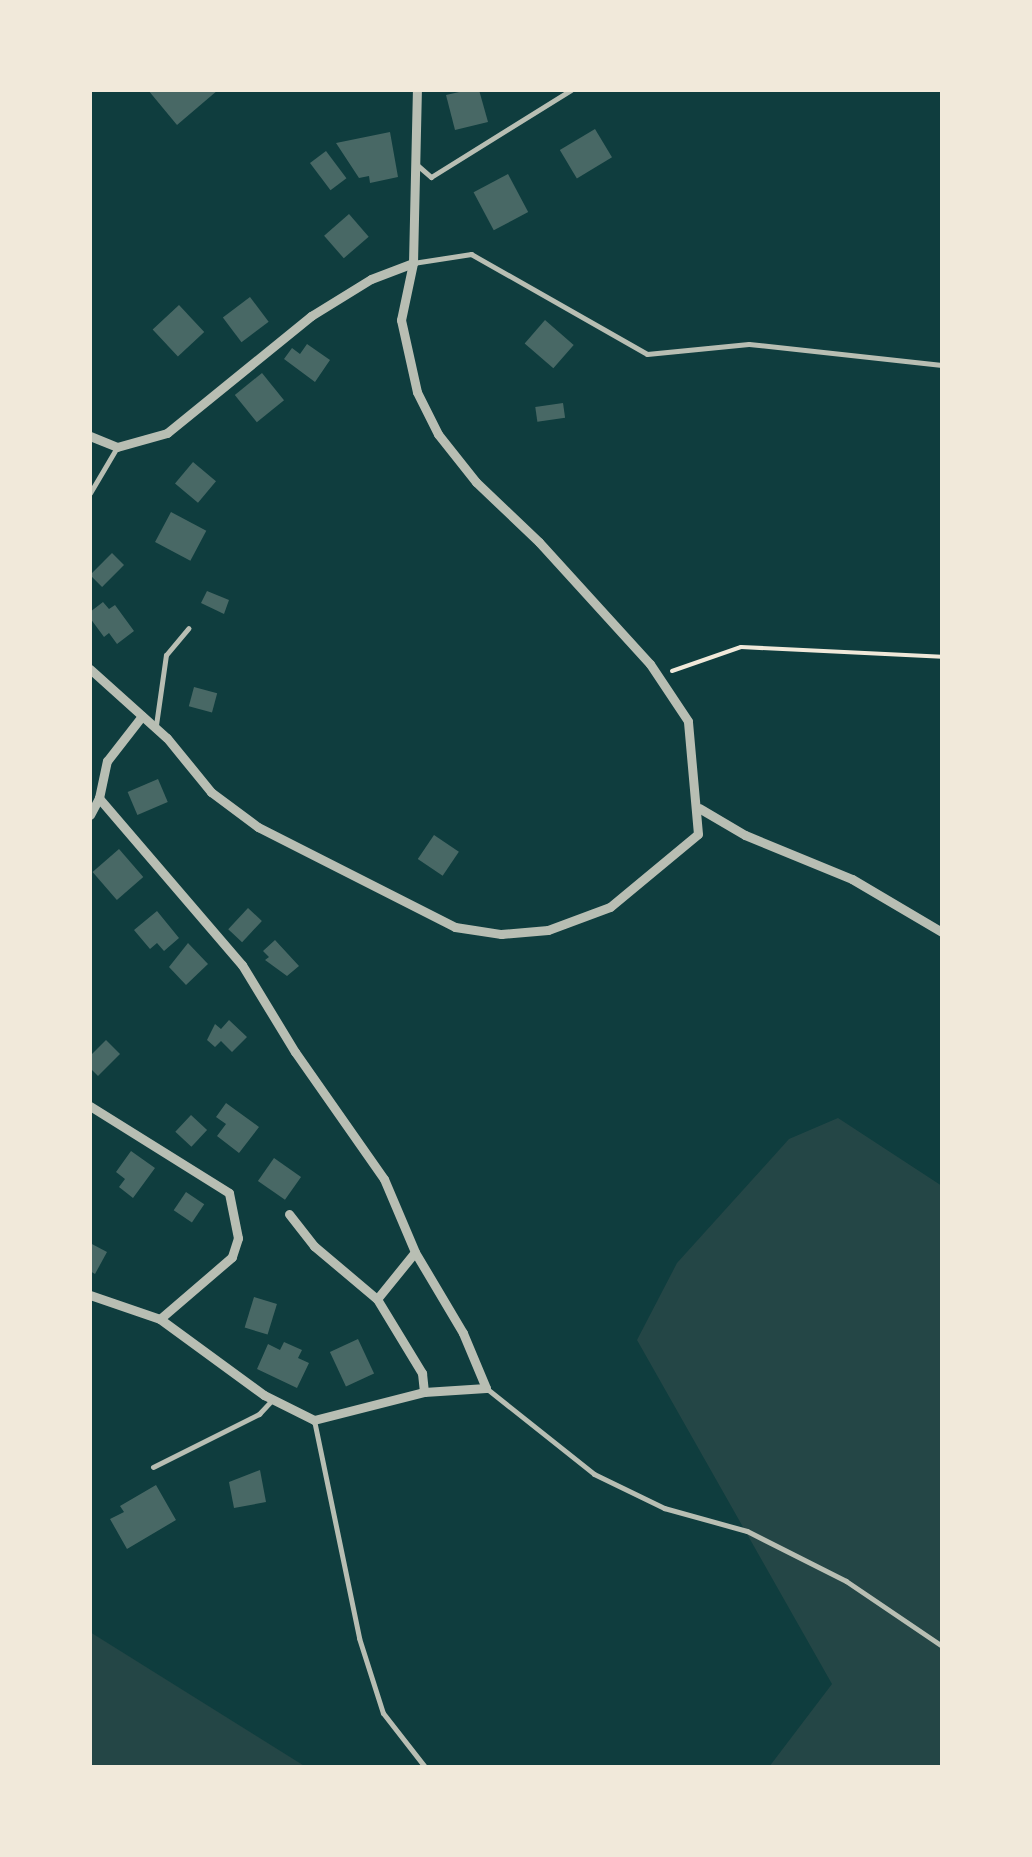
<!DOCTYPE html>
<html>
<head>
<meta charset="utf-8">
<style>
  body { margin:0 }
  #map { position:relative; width:1032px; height:1857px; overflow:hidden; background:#0f3d3e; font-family:"PT Sans Narrow",sans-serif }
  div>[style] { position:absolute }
  .green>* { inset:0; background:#244646 }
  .building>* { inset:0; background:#486865; transform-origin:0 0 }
  .path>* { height:4px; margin:-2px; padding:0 2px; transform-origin:2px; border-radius:2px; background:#f1e9da }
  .service>* { height:5px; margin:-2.5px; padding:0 2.5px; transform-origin:2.5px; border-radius:2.5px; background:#b8beb3 }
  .minor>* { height:9px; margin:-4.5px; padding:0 4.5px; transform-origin:4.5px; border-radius:4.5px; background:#b8beb3 }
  span { translate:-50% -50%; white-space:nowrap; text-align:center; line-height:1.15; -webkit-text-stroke:10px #f1e9da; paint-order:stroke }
  .frame { position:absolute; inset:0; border:92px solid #f1e9da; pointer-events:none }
</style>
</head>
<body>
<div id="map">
  <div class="green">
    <div style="clip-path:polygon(838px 1118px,942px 1186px,942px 1767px,769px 1767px,832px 1684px,637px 1340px,677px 1263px,789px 1139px)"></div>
    <div style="clip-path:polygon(90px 1632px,306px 1767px,90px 1767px)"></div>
  </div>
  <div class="building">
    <div style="clip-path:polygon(148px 90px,218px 90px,177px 125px)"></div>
    <div style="clip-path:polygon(468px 90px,479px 90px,488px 122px,455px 130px,446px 95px)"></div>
    <div style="left:595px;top:129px;width:33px;height:41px;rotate:59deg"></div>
    <div style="clip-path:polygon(390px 132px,398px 177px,370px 183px,369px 176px,359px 178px,336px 143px)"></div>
    <div style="left:326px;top:151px;width:34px;height:20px;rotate:53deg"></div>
    <div style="left:508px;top:174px;width:43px;height:39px;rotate:62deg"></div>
    <div style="left:349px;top:214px;width:30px;height:33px;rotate:49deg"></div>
    <div style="left:250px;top:297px;width:31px;height:34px;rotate:53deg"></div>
    <div style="left:179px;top:305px;width:37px;height:36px;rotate:47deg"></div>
    <div style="left:545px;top:320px;width:38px;height:31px;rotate:41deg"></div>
    <div style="clip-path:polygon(307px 344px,330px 360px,315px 382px,284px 359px,292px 348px,300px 354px)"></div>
    <div style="left:262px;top:373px;width:35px;height:35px;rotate:51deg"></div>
    <div style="left:563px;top:403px;width:15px;height:28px;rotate:82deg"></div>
    <div style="left:193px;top:462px;width:30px;height:28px;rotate:40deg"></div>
    <div style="left:171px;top:512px;width:40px;height:34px;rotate:28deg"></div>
    <div style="left:112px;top:553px;width:17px;height:31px;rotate:45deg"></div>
    <div style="clip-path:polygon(207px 591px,229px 600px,224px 614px,201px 603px)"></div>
    <div style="clip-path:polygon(103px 602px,109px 609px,115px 605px,134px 631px,117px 644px,109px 633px,104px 637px,90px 618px,90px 612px)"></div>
    <div style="left:194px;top:687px;width:24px;height:20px;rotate:15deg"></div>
    <div style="left:158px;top:779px;width:25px;height:33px;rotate:67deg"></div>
    <div style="left:434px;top:835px;width:30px;height:29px;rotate:34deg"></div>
    <div style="left:119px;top:849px;width:37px;height:35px;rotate:49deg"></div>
    <div style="left:248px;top:908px;width:19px;height:29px;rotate:43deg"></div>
    <div style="clip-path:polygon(157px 911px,179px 938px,164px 951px,157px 943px,150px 949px,134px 930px)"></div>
    <div style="clip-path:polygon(275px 940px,299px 966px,287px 976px,265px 960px,269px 957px,263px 951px)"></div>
    <div style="clip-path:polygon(188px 943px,208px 964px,186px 985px,169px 967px)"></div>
    <div style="clip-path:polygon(229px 1020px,247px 1037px,232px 1052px,221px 1041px,215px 1047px,207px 1040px,215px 1024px,221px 1029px)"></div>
    <div style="clip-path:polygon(106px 1040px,120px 1054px,98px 1076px,90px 1068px,90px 1056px)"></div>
    <div style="clip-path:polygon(226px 1103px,259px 1127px,239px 1153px,217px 1136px,226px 1124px,216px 1117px)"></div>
    <div style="left:191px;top:1115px;width:22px;height:23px;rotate:43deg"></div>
    <div style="clip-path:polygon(131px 1151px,155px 1168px,133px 1198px,119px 1187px,125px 1179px,116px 1172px)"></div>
    <div style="left:274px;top:1158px;width:33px;height:28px;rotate:35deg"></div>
    <div style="left:186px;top:1192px;width:22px;height:22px;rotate:34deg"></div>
    <div style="clip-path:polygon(90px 1243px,107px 1252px,95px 1274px,90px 1271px)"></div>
    <div style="left:254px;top:1297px;width:24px;height:32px;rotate:17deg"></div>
    <div style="left:358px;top:1339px;width:38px;height:31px;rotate:65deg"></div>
    <div style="clip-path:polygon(284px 1342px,302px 1350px,298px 1358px,309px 1363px,297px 1388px,257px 1369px,268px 1344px,280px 1350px)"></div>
    <div style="clip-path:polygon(260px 1470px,266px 1502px,234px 1508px,229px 1482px)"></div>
    <div style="clip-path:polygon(156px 1485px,176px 1520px,127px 1549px,110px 1519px,124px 1512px,120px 1506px)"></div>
  </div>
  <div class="path">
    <div style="left:672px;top:671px;width:73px;rotate:-19.2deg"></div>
    <div style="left:741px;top:647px;width:201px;rotate:2.8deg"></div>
  </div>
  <div class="service">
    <div style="left:416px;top:164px;width:20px;rotate:41deg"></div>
    <div style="left:431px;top:177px;width:165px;rotate:-31.9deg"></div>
    <div style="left:413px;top:263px;width:59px;rotate:-8.8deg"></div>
    <div style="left:471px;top:254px;width:202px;rotate:29.6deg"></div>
    <div style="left:647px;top:354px;width:102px;rotate:-5.6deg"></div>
    <div style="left:749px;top:344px;width:194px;rotate:6.2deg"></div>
    <div style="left:90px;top:493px;width:51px;rotate:-59.4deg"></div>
    <div style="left:156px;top:725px;width:71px;rotate:-81.9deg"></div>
    <div style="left:166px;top:655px;width:35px;rotate:-50deg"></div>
    <div style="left:486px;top:1388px;width:138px;rotate:38.5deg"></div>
    <div style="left:594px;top:1474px;width:78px;rotate:25.9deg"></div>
    <div style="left:664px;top:1508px;width:86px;rotate:15.5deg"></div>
    <div style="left:747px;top:1531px;width:111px;rotate:26.8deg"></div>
    <div style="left:846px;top:1581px;width:116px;rotate:34.1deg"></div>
    <div style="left:314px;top:1420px;width:223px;rotate:78.3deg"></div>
    <div style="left:359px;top:1638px;width:79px;rotate:72.3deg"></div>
    <div style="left:383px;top:1713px;width:68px;rotate:52.1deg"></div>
    <div style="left:153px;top:1467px;width:119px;rotate:-26.6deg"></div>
    <div style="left:259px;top:1414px;width:21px;rotate:-47deg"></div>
  </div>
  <div class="minor">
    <div style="left:90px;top:436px;width:29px;rotate:22deg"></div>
    <div style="left:117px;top:447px;width:52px;rotate:-15.6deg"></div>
    <div style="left:167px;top:433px;width:186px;rotate:-39.1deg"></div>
    <div style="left:311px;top:316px;width:70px;rotate:-31.7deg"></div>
    <div style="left:371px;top:279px;width:45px;rotate:-20.9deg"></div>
    <div style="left:90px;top:669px;width:103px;rotate:41.9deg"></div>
    <div style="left:167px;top:738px;width:70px;rotate:50.8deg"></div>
    <div style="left:211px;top:792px;width:59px;rotate:36.7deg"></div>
    <div style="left:258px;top:827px;width:221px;rotate:26.9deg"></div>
    <div style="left:455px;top:927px;width:47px;rotate:8.7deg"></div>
    <div style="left:501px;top:934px;width:47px;rotate:-4.9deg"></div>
    <div style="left:548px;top:930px;width:66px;rotate:-20.4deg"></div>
    <div style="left:610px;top:907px;width:114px;rotate:-39.7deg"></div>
    <div style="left:698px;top:834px;width:113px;rotate:-95.1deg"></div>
    <div style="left:688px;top:721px;width:69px;rotate:-123.7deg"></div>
    <div style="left:650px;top:664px;width:165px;rotate:-132.3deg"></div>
    <div style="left:539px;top:542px;width:87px;rotate:-136.4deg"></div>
    <div style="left:476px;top:482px;width:61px;rotate:-128.4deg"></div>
    <div style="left:438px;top:434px;width:47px;rotate:-116.6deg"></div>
    <div style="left:417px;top:392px;width:74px;rotate:-102.5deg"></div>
    <div style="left:401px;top:320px;width:58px;rotate:-78.1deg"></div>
    <div style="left:413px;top:263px;width:173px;rotate:-88.7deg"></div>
    <div style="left:699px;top:808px;width:53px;rotate:30.4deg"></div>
    <div style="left:745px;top:835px;width:116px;rotate:22.4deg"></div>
    <div style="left:852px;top:879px;width:104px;rotate:30.5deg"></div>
    <div style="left:90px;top:815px;width:19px;rotate:-62deg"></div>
    <div style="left:99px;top:798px;width:38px;rotate:-78deg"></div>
    <div style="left:107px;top:761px;width:57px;rotate:-52.1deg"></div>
    <div style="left:90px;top:1106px;width:164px;rotate:32deg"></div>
    <div style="left:229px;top:1193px;width:46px;rotate:78.7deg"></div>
    <div style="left:238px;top:1238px;width:20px;rotate:108deg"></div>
    <div style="left:232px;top:1257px;width:95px;rotate:139.3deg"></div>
    <div style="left:289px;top:1214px;width:41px;rotate:52deg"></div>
    <div style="left:314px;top:1246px;width:82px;rotate:40.1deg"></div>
    <div style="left:377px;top:1299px;width:87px;rotate:58.7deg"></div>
    <div style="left:422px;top:1373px;width:19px;rotate:84deg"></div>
    <div style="left:90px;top:1295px;width:74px;rotate:18.9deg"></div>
    <div style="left:160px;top:1319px;width:129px;rotate:36.2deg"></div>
    <div style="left:264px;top:1395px;width:56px;rotate:26.6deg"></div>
    <div style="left:314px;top:1420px;width:114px;rotate:-14.3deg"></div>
    <div style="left:424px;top:1392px;width:62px;rotate:-3.7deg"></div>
    <div style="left:486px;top:1388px;width:60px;rotate:-112.7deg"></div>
    <div style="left:463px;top:1333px;width:94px;rotate:-120.7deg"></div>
    <div style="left:415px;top:1252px;width:79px;rotate:-113deg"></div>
    <div style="left:384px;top:1179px;width:155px;rotate:-125deg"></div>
    <div style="left:295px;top:1052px;width:102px;rotate:-121.3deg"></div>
    <div style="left:242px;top:965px;width:220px;rotate:-130.6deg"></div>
    <div style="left:377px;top:1299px;width:60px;rotate:-51deg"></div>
  </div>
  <div class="frame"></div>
</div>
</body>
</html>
